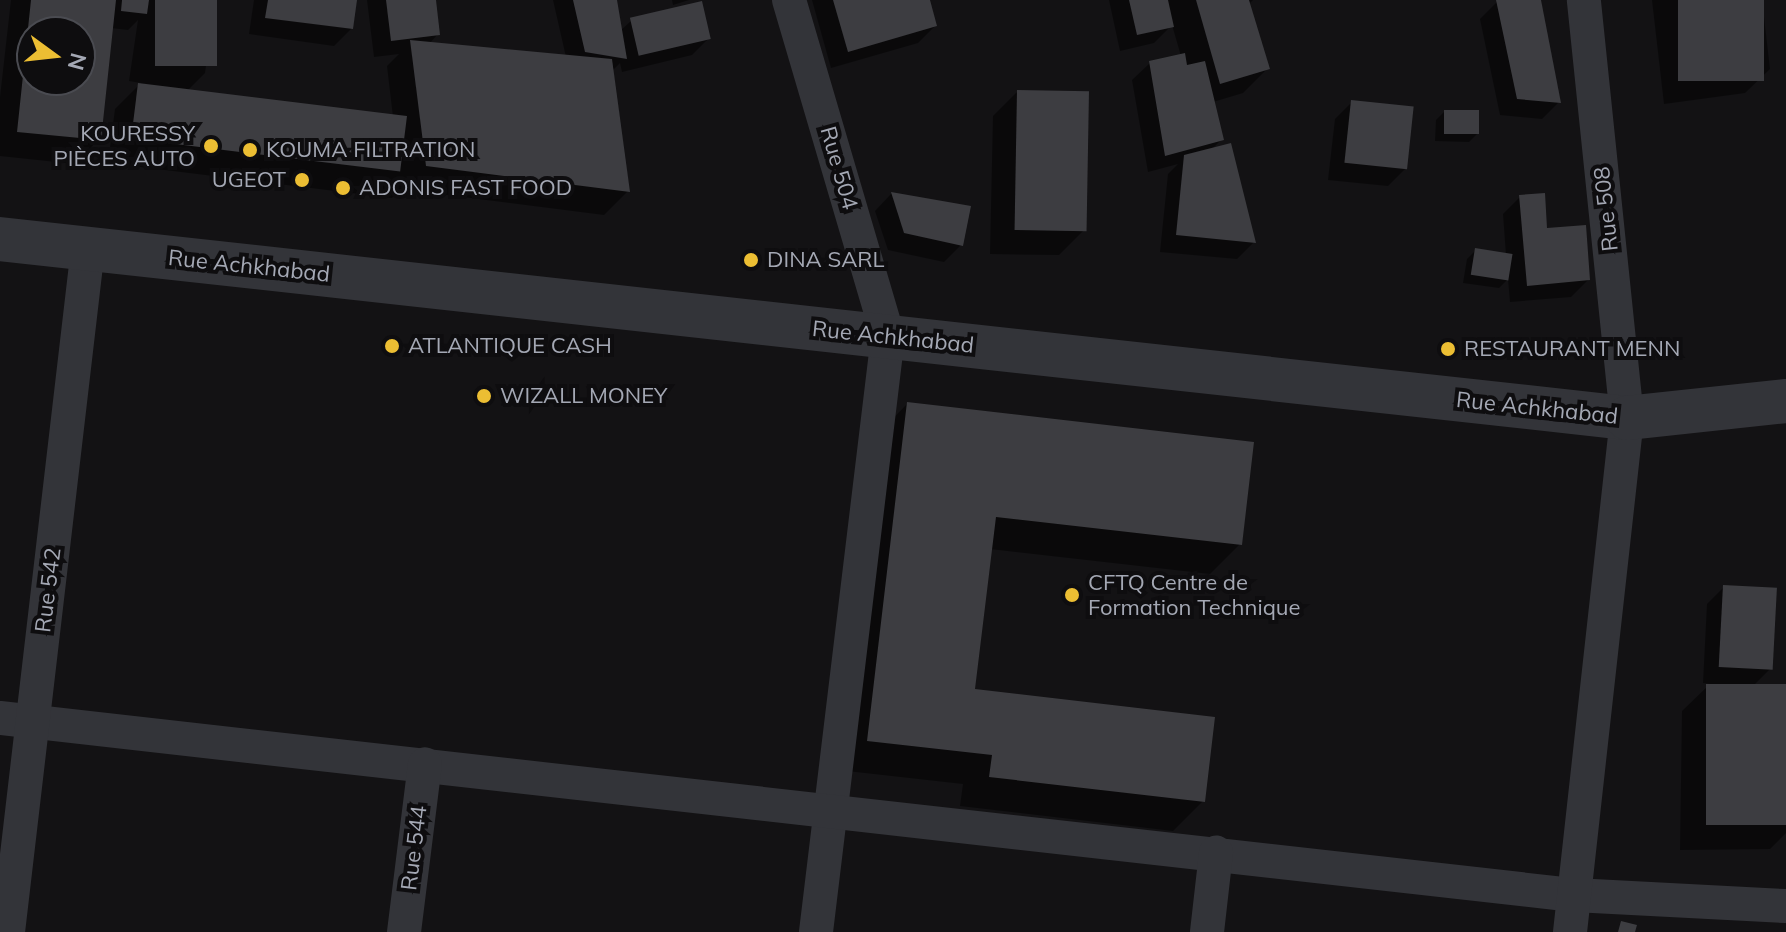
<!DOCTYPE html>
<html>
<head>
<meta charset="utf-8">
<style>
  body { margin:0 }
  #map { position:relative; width:1786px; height:932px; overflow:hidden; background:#131214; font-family:Mulish,sans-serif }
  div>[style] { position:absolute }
  .shadow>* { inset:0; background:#0007 }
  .building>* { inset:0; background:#3d3d41; transform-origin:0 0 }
  .minor>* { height:34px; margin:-17px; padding:0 17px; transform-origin:17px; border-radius:17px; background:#333439 }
  .tertiary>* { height:44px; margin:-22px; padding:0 22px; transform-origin:22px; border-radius:22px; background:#333439 }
  .dots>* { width:22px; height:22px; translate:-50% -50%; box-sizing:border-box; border:4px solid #0e0d0f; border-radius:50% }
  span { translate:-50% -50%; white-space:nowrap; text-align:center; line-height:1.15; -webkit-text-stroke:8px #0e0d0f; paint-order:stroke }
  .poi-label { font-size:22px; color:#a4a8b4 }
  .right { translate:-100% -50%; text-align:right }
  .left { translate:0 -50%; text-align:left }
  .street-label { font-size:22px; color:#a4a8b4 }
  .north { position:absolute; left:16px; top:16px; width:80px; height:80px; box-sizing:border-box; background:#0e0d0f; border:2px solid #4a4b51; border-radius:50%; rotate:105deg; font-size:22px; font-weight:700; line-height:32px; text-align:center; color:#a4a8b4 }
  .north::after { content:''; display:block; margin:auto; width:28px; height:36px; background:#ecbe33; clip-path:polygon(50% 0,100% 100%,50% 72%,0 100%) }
</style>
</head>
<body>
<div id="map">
  <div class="shadow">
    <div style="clip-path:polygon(evenodd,11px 0,215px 0,205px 73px,187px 91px,393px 117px,387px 66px,399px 54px,374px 57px,367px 0,434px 0,438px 34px,429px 44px,566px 57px,553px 0,615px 0,620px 31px,631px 21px,709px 38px,692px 55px,622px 72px,620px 63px,612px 71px,628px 191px,604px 215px,400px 189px,392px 198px,108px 163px,115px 109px,141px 83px,129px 81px,138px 20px,128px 30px,111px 28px,99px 139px,75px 164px,0 156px,0 97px,11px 0,32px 32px,80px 32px,80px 80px,32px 80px,32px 32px)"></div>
    <div style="clip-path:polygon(254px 0,355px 0,351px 29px,334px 46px,249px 34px)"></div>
    <div style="clip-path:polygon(672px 0,689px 0,673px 5px)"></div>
    <div style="clip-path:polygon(812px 0,928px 0,935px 26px,918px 43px,831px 68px)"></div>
    <div style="clip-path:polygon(1109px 0,1253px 0,1249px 4px,1268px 68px,1243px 93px,1213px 102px,1222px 139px,1211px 150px,1254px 242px,1237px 259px,1160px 252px,1168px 174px,1178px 164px,1148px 172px,1132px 80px,1150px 63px,1181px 56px,1172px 25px,1154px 43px,1120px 51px)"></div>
    <div style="clip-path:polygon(1508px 0,1539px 0,1559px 102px,1542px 119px,1500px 115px,1480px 19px,1497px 2px)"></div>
    <div style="clip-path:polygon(1652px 0,1762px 0,1770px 69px,1745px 93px,1664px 104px)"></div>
    <div style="clip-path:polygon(1017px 92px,1084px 230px,1059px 255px,990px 254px,993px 116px)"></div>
    <div style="clip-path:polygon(1352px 102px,1405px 169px,1388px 186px,1328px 180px,1335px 119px)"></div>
    <div style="clip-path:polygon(1444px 112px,1477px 134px,1469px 142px,1435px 141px,1436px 120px)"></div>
    <div style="clip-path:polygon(891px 194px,969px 208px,961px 245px,944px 262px,888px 250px,875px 211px)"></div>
    <div style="clip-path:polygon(1520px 197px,1588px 280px,1571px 297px,1510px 302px,1508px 279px,1499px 288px,1463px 283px,1467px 259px,1476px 250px,1506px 255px,1503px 214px)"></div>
    <div style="clip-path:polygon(907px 404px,1240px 544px,1210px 574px,990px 549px,973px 691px,1203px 801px,1173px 831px,960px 806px,963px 784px,838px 770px,878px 434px)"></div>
    <div style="clip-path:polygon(1724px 587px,1770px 669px,1753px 686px,1786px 686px,1786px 833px,1770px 849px,1680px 850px,1682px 711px,1710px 684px,1703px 683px,1707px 604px)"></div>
  </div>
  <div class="building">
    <div style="clip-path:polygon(evenodd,31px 0,116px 0,101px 140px,17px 132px,31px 0,32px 32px,80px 32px,80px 80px,32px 80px,32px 32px)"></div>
    <div style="clip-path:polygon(122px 0,149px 0,147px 14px,121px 11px)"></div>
    <div style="left:155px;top:0;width:62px;height:66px"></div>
    <div style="clip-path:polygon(268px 0,357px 0,353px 29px,265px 18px)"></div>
    <div style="clip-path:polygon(386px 0,436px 0,440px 35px,391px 41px)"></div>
    <div style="clip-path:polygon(573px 0,617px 0,627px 59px,585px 52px)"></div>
    <div style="clip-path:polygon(833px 0,930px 0,937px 26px,848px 52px)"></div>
    <div style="clip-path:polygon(1129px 0,1168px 0,1174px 27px,1137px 35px)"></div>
    <div style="clip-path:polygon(1196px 0,1249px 0,1270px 69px,1220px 84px)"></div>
    <div style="clip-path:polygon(1496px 0,1541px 0,1561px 103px,1517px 99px)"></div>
    <div style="left:1678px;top:0;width:86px;height:81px"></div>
    <div style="left:702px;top:1px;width:39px;height:74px;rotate:77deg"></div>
    <div style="clip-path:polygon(410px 40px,612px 59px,630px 192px,426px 166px)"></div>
    <div style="clip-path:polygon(1185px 53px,1187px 65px,1205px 61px,1224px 140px,1165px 156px,1149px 61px)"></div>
    <div style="left:138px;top:83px;width:271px;height:56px;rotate:7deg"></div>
    <div style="left:1017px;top:90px;width:72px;height:140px;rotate:1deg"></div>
    <div style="left:1351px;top:100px;width:63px;height:63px;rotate:6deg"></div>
    <div style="left:1444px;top:110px;width:35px;height:24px"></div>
    <div style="clip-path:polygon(1231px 143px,1256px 243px,1176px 235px,1184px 155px)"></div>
    <div style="clip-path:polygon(891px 192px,971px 206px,963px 246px,904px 233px)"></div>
    <div style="clip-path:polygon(1545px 193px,1547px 228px,1586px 225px,1590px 280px,1527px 286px,1519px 195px)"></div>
    <div style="left:1475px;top:248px;width:38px;height:27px;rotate:9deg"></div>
    <div style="clip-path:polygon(907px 402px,1254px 442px,1242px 545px,996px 517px,975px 689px,1215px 717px,1205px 802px,989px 777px,992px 755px,867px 741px)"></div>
    <div style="left:1723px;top:585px;width:54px;height:82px;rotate:3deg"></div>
    <div style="left:1786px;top:684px;width:141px;height:80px;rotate:90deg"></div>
    <div style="clip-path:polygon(1621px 921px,1637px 925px,1635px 932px,1618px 932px)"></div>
  </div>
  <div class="minor">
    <div style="left:789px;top:0;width:350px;rotate:73.6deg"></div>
    <div style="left:888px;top:336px;width:600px;rotate:96.89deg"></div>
    <div style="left:0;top:718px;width:1584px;rotate:6.42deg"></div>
    <div style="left:1574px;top:895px;width:212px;rotate:3deg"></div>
    <div style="left:8px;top:932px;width:689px;rotate:-83.33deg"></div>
    <div style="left:404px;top:932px;width:169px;rotate:-82.9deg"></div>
    <div style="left:1207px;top:932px;width:80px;rotate:-83.5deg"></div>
    <div style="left:1570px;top:932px;width:517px;rotate:-83.67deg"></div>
    <div style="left:1627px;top:418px;width:420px;rotate:-95.9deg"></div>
  </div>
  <div class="tertiary">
    <div style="left:0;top:239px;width:1637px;rotate:6.28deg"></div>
    <div style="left:1627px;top:418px;width:160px;rotate:-6.1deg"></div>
  </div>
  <div class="dots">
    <div style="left:211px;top:146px;background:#ecbe33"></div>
    <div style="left:250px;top:150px;background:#ecbe33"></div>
    <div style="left:302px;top:180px;background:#ecbe33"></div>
    <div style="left:343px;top:188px;background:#ecbe33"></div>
    <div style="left:751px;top:260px;background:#ecbe33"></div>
    <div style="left:392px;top:346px;background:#ecbe33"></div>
    <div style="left:1448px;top:349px;background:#ecbe33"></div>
    <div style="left:484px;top:396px;background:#ecbe33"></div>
    <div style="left:1072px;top:595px;background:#ecbe33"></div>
  </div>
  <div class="poi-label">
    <span class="right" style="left:195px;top:146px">KOURESSY<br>PIÈCES AUTO</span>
    <span class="left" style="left:266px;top:150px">KOUMA FILTRATION</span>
    <span class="right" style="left:286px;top:180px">UGEOT</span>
    <span class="left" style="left:359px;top:188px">ADONIS FAST FOOD</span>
    <span class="left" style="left:767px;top:260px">DINA SARL</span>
    <span class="left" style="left:408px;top:346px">ATLANTIQUE CASH</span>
    <span class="left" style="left:1464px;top:349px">RESTAURANT MENN</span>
    <span class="left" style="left:500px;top:396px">WIZALL MONEY</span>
    <span class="left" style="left:1088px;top:595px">CFTQ Centre de<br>Formation Technique</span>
  </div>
  <div class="street-label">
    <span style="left:839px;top:168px;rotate:74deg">Rue 504</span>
    <span style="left:1606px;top:209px;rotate:-96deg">Rue 508</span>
    <span style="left:249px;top:266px;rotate:6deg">Rue Achkhabad</span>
    <span style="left:893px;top:337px;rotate:6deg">Rue Achkhabad</span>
    <span style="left:1537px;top:408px;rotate:6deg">Rue Achkhabad</span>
    <span style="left:48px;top:590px;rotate:-83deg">Rue 542</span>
    <span style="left:414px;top:848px;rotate:-83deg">Rue 544</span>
  </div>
  <div class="north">N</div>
</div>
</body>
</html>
